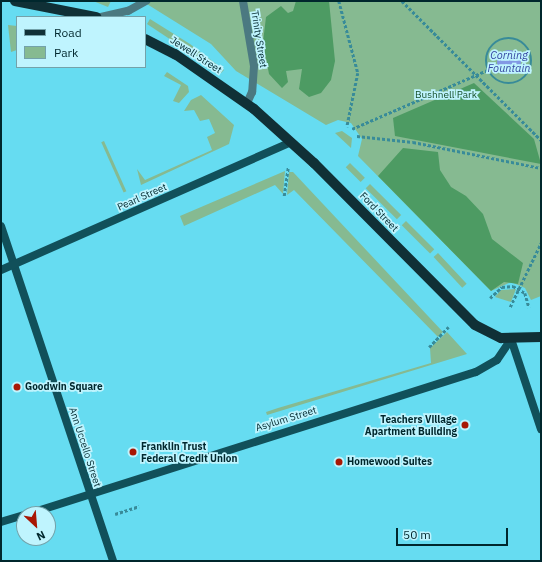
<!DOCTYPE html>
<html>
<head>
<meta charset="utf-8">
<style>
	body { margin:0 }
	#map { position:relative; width:542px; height:562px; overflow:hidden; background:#66dcf1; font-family:"IBM Plex Sans",sans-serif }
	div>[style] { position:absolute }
	.green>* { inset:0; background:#86ba91; transform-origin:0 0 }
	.forest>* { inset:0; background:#4d9b63 }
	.water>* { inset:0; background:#8298e4 }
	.round { border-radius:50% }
	.path>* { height:2.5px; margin-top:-1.25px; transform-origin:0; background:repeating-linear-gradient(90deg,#388b99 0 3px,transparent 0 5px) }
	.path>.ring { margin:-1.25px; padding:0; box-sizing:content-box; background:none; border:2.5px solid #388b99; border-radius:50% }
	.street>* { height:8px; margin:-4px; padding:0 4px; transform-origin:4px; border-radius:4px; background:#4b7981 }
	.secondary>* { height:8px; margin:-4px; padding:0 4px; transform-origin:4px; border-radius:4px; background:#11505a }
	.primary>* { height:10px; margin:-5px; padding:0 5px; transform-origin:5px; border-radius:5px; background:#103036 }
	.dots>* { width:11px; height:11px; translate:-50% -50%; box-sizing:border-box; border:2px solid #bff4fe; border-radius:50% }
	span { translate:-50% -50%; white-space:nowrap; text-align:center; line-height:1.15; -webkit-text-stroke:3.5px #bff4fe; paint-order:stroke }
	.street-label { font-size:10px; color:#00272d }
	.park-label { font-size:10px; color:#154e28 }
	.poi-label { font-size:10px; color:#00272d; font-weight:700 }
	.left { translate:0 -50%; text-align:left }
	.right { translate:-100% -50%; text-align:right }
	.water-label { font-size:11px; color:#3749a2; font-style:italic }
	.frame { position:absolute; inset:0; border:2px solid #00272d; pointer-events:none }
	.legend { position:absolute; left:16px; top:16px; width:130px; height:52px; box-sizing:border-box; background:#bff4fe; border:1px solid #73a2aa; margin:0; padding:5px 7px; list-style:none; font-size:12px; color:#00272d }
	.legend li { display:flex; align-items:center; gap:8px; height:20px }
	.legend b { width:20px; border:1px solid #73a2aa }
	.north { position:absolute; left:16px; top:506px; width:40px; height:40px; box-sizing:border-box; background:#bff4fe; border:1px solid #73a2aa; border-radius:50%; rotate:154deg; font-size:11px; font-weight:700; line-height:16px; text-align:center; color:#00272d }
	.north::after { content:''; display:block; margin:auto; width:14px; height:18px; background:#a81704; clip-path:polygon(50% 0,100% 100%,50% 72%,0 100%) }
	.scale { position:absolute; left:396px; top:528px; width:112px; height:18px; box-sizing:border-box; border:2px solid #00272d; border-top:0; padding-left:5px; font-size:12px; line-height:14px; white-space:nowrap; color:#00272d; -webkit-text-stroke:3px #bff4fe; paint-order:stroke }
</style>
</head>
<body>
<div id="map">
	<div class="green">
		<div style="clip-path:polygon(93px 1px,111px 1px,108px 7px)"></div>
		<div style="clip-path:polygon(142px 1px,541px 1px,541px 296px,531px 300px,525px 288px,511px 282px,491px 291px,358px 156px,362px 139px,351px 123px,338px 120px,326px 125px,236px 71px,211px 44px)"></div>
		<div style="clip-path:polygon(150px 19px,190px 44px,224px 70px,221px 73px,147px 24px)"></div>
		<div style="clip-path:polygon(8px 25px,17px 26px,17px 50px,11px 52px)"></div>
		<div style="clip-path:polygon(167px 72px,188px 86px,189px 92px,179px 103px,173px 101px,181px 85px,164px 76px)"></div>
		<div style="clip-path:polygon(201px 95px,234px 125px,229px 144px,141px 185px,137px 169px,145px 180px,212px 150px,207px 137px,215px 133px,209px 119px,200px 121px,194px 110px,184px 111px,191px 100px)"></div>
		<div style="clip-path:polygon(342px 131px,352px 138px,351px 148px,335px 133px)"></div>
		<div style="left:104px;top:141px;width:55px;height:3px;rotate:66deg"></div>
		<div style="left:350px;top:163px;width:21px;height:6px;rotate:45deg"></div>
		<div style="clip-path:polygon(285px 171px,283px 194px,275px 185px,184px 226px,180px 216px)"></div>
		<div style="clip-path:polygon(289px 172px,293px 172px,443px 332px,438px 337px,294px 190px,287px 195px)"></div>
		<div style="left:370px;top:184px;width:44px;height:6px;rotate:45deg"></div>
		<div style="left:406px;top:221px;width:40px;height:6px;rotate:45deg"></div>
		<div style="left:438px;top:253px;width:42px;height:6px;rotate:47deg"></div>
		<div style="clip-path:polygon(516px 289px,511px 302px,495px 297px,501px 290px)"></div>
		<div style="clip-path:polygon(447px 332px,467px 354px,267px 415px,266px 412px,278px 408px,431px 363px,430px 348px)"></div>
	</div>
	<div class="forest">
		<div style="clip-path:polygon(296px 1px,329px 1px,335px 61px,331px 80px,321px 93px,309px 97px,299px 89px,302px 69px,286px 71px,288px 82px,282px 88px,269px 74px,263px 42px,266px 17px,281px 6px,288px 13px,293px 11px)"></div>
		<div style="clip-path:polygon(474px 83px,534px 139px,541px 164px,395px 136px,393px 118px)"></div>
		<div style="clip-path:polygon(403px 148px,438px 152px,440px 170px,451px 187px,466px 196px,483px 214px,492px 239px,523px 263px,518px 284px,504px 282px,491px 291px,378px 176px)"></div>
	</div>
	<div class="water">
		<div class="round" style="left:497px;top:50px;width:24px;height:24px"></div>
	</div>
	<div class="path">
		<div style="left:339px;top:1px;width:74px;rotate:75.2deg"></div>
		<div style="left:358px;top:73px;width:55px;rotate:101.5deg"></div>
		<div style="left:402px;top:1px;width:197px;rotate:45deg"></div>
		<div class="ring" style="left:486px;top:38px;width:43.5px;height:43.5px"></div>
		<div style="left:352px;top:129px;width:148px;rotate:-23.5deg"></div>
		<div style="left:357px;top:136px;width:56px;rotate:6.1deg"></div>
		<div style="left:413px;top:142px;width:131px;rotate:11.5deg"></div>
		<div style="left:284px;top:196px;width:29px;rotate:-82deg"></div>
		<div style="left:490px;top:298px;width:16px;rotate:-43deg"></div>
		<div style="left:502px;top:287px;width:11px;rotate:-5deg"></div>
		<div style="left:513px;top:286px;width:14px;rotate:30deg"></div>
		<div style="left:525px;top:293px;width:15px;rotate:74deg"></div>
		<div style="left:510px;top:307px;width:71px;rotate:-64.2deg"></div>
		<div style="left:429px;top:347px;width:28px;rotate:-46deg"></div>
		<div style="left:115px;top:514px;width:25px;rotate:-18deg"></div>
	</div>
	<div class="street">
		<div style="left:243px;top:1px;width:66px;rotate:80.4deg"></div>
		<div style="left:254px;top:66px;width:26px;rotate:94deg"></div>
		<div style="left:252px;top:92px;width:12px;rotate:114deg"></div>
		<div style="left:101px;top:17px;width:28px;rotate:-13deg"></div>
		<div style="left:128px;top:11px;width:21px;rotate:-29deg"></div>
	</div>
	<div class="secondary">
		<div style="left:1px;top:226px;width:353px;rotate:71.5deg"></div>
		<div style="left:1px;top:270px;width:317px;rotate:-23.8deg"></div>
		<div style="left:511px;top:339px;width:95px;rotate:71.6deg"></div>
		<div style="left:28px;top:514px;width:470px;rotate:-17.6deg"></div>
		<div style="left:476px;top:372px;width:24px;rotate:-30deg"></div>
		<div style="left:497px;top:360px;width:25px;rotate:-56deg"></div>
		<div style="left:1px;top:522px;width:24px;rotate:-17deg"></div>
	</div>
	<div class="primary">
		<div style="left:15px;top:1px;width:83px;rotate:11.2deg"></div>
		<div style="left:145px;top:39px;width:34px;rotate:27deg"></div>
		<div style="left:175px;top:54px;width:96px;rotate:34.8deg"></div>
		<div style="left:254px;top:109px;width:81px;rotate:42deg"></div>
		<div style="left:314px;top:163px;width:228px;rotate:45.2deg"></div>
		<div style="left:475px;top:325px;width:29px;rotate:27deg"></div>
		<div style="left:501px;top:338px;width:40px;rotate:-1.4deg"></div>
	</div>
	<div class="dots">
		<div style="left:17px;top:387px;background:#a81704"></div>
		<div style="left:465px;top:425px;background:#a81704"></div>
		<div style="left:133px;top:452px;background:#a81704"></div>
		<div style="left:339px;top:462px;background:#a81704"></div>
	</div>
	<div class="street-label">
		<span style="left:259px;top:39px;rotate:81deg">Trinity Street</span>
		<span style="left:196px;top:55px;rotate:33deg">Jewell Street</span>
		<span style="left:142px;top:197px;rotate:-24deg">Pearl Street</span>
		<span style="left:379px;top:212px;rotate:46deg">Ford Street</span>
		<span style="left:286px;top:419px;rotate:-17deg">Asylum Street</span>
		<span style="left:85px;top:447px;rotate:72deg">Ann Uccello Street</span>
	</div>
	<div class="park-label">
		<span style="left:446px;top:95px">Bushnell Park</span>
	</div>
	<div class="poi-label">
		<span class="left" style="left:25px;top:387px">Goodwin Square</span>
		<span class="right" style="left:457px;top:425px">Teachers Village<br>Apartment Building</span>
		<span class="left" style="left:141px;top:452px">Franklin Trust<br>Federal Credit Union</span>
		<span class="left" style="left:347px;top:462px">Homewood Suites</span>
	</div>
	<div class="water-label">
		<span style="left:509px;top:62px">Corning<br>Fountain</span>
	</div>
	<div class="frame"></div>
	<ul class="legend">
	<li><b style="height:5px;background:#103036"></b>Road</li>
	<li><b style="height:11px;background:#86ba91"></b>Park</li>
	</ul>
	<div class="north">N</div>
	<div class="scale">50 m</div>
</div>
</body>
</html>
